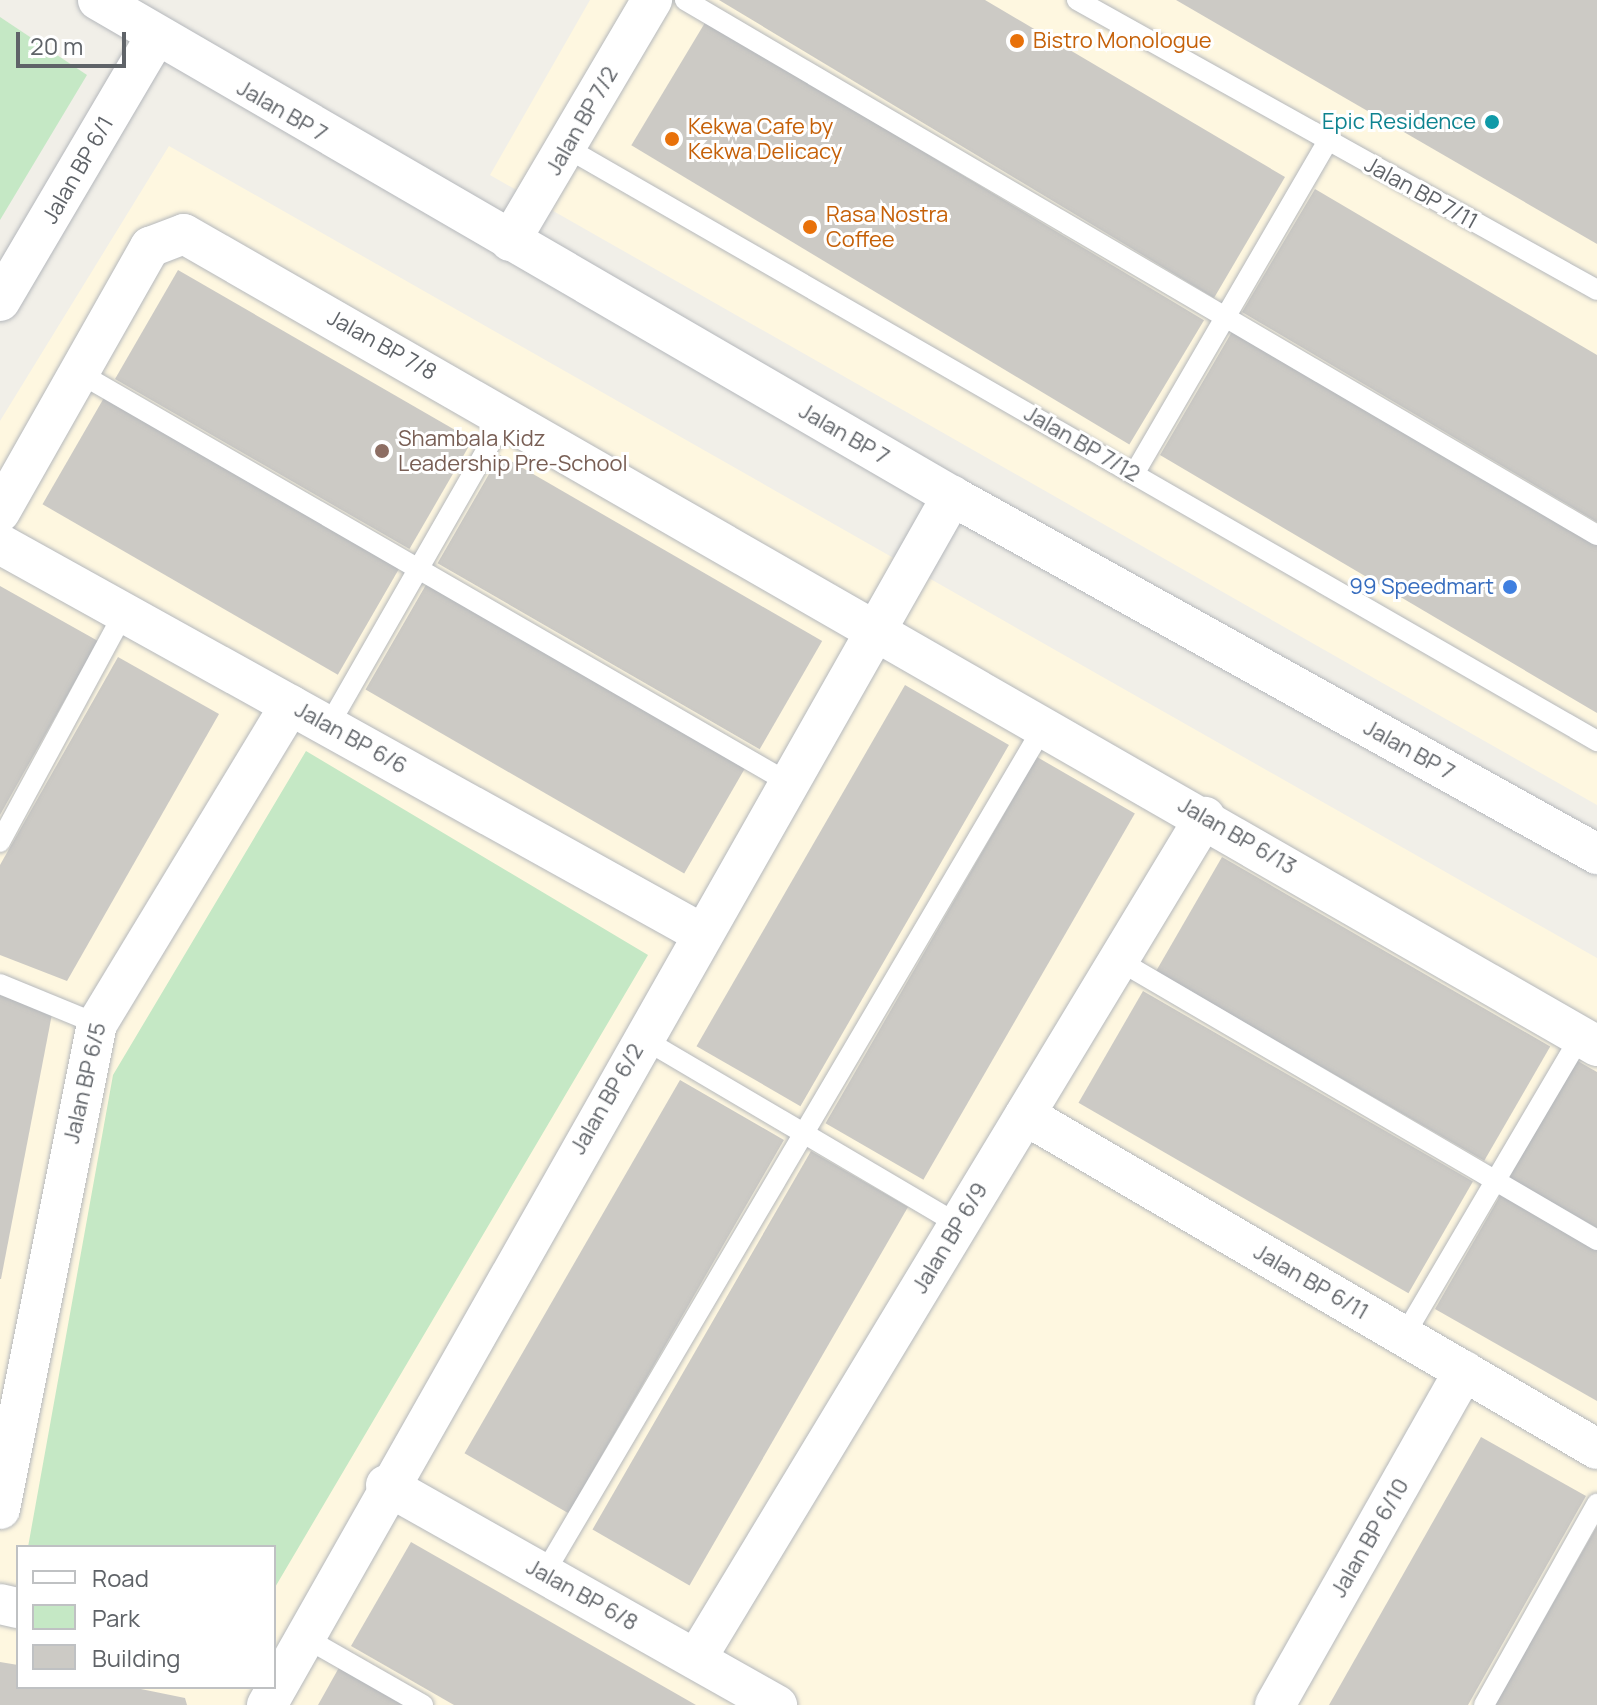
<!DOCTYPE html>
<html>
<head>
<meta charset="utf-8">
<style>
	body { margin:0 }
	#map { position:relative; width:1597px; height:1705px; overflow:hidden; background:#f1efe8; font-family:Manrope,sans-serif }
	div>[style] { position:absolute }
	.commercial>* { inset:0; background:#fef7e0 }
	.green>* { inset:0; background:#c5e8c5 }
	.building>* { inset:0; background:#cccac5; transform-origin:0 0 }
	.roads { filter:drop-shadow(0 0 2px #b5b8bc) drop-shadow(0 0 2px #b5b8bc) }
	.service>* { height:20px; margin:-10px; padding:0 10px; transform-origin:10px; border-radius:10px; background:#fff }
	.minor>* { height:40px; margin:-20px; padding:0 20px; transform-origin:20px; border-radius:20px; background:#fff }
	.dots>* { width:22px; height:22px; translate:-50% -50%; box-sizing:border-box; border:4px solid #fff; border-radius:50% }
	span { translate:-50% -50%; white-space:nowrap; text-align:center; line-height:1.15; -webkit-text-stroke:6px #fff; paint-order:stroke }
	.food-label { font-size:22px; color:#c56008 }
	.left { translate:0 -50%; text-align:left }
	.street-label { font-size:22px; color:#5f6368 }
	.culture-label { font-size:22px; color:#0d838f }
	.right { translate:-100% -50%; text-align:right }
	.education-label { font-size:22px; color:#785e54 }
	.shop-label { font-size:22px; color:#366cbe }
	.legend { position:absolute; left:16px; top:1545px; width:260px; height:144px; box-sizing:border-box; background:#fff; border:2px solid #bfc1c3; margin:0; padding:10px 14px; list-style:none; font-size:24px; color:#5f6368 }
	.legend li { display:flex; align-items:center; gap:16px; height:40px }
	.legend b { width:40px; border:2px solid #bfc1c3 }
	.scale { position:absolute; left:16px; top:32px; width:110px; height:36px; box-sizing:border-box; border:4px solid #5f6368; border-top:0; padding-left:10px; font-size:24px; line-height:28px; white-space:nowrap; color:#5f6368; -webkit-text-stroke:6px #fff; paint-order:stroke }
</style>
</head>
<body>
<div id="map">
	<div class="commercial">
		<div style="clip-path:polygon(590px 0,1597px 0,1597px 805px,490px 175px)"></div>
		<div style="clip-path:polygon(evenodd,169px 146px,1597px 958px,1597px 1705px,0 1705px,0 421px,169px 146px,18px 1547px,274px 1547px,274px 1687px,18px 1687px,18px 1547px)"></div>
	</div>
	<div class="green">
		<div style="clip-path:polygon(0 17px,87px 75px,0 220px)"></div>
		<div style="clip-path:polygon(306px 751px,648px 955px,274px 1589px,274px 1547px,28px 1547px,113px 1075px)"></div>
	</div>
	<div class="building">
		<div style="clip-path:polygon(719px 0,985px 0,1285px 177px,1214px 298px)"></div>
		<div style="clip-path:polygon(1176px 0,1597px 0,1597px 244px)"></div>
		<div style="left:706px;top:21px;width:581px;height:145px;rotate:31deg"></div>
		<div style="clip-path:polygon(1315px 189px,1597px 355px,1597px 522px,1242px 312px)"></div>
		<div style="left:178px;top:270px;width:340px;height:126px;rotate:30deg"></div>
		<div style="clip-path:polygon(1233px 330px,1597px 545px,1597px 713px,1160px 455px)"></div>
		<div style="left:105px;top:396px;width:341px;height:125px;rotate:30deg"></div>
		<div style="left:500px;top:455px;width:372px;height:125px;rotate:30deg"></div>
		<div style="left:427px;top:583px;width:368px;height:123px;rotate:30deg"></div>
		<div style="clip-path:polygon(0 586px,98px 641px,0 815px)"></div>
		<div style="clip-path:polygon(118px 657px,219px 714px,67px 981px,0 955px,0 865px)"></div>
		<div style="left:905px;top:685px;width:120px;height:417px;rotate:30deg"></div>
		<div style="left:1037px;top:757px;width:113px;height:423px;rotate:30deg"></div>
		<div style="left:1222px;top:857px;width:379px;height:132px;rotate:30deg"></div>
		<div style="left:1143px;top:991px;width:381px;height:129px;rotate:30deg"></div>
		<div style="clip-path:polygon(0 995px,52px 1014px,1px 1279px,0 1279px)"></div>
		<div style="clip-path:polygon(1576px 1060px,1597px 1072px,1597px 1228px,1509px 1178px)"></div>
		<div style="left:680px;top:1080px;width:120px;height:431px;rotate:30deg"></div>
		<div style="left:811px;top:1151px;width:112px;height:437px;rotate:30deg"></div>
		<div style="clip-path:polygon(1501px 1194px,1597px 1249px,1597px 1401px,1435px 1309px)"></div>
		<div style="clip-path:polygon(1481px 1437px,1586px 1496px,1468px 1705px,1329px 1705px)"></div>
		<div style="clip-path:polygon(1597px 1526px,1597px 1705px,1495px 1705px)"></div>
		<div style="clip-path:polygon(411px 1542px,696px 1705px,454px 1705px,351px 1646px)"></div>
		<div style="clip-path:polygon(0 1662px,18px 1665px,18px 1687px,131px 1687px,185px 1698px,187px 1705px,0 1705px)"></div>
		<div style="clip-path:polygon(341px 1664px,413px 1705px,318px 1705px)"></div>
	</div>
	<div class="roads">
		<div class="service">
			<div style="left:685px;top:0;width:1057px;rotate:30.4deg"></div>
			<div style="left:1077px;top:0;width:595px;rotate:29.15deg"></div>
			<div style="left:567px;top:148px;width:1189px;rotate:29.93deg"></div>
			<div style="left:81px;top:374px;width:818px;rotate:30.01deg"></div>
			<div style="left:1134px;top:474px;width:385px;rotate:-59.8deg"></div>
			<div style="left:329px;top:725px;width:358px;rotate:-60.2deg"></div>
			<div style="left:0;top:842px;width:260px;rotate:-61.6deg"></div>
			<div style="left:1118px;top:960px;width:555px;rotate:30.31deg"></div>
			<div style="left:0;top:984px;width:105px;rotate:22.4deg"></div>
			<div style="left:642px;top:1038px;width:368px;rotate:30.5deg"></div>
			<div style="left:1404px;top:1336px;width:348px;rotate:-59.5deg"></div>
			<div style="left:544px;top:1574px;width:987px;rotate:-59.48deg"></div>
			<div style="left:304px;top:1637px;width:137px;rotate:29.7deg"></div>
			<div style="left:1484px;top:1705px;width:231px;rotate:-60.7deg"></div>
		</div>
		<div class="minor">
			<div style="left:98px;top:0;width:988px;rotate:30.15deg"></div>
			<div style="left:952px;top:496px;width:738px;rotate:29.03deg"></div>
			<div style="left:510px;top:241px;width:280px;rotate:-59.5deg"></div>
			<div style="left:0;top:301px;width:305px;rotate:-59.5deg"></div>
			<div style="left:0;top:512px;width:305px;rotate:-60.5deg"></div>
			<div style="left:150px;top:247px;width:36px;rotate:-21deg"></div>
			<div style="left:184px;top:234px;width:1630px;rotate:29.88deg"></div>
			<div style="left:0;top:544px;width:802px;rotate:29.03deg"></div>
			<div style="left:1025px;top:1115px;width:662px;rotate:30.28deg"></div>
			<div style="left:386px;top:1485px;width:449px;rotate:29.4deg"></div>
			<div style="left:0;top:1509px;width:495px;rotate:-78.7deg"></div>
			<div style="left:97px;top:1024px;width:373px;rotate:-58.8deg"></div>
			<div style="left:0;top:1604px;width:18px;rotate:13deg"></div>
			<div style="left:696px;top:1659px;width:984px;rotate:-58.85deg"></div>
			<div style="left:267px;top:1705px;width:1390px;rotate:-60.46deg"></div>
			<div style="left:1275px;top:1705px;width:384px;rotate:-60.5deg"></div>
		</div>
	</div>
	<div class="dots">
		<div style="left:1017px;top:41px;background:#e8710a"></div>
		<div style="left:1492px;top:122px;background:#0f9aa8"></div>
		<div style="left:672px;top:139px;background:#e8710a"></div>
		<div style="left:810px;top:227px;background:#e8710a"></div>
		<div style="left:382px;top:451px;background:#8d6e63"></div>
		<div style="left:1510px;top:587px;background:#3f7fe0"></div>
	</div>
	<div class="food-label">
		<span class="left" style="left:1033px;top:41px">Bistro Monologue</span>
		<span class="left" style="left:688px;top:139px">Kekwa Cafe by<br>Kekwa Delicacy</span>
		<span class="left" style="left:826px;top:227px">Rasa Nostra<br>Coffee</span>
	</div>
	<div class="street-label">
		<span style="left:282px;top:111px;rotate:30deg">Jalan BP 7</span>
		<span style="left:582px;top:121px;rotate:-60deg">Jalan BP 7/2</span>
		<span style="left:78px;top:170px;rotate:-60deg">Jalan BP 6/1</span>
		<span style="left:1421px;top:193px;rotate:29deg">Jalan BP 7/11</span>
		<span style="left:382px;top:345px;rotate:29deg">Jalan BP 7/8</span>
		<span style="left:844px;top:434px;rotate:30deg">Jalan BP 7</span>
		<span style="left:1082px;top:444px;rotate:30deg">Jalan BP 7/12</span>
		<span style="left:351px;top:738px;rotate:29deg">Jalan BP 6/6</span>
		<span style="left:1409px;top:750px;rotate:29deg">Jalan BP 7</span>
		<span style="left:1237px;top:836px;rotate:30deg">Jalan BP 6/13</span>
		<span style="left:85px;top:1083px;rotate:-77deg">Jalan BP 6/5</span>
		<span style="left:607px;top:1099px;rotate:-60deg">Jalan BP 6/2</span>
		<span style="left:950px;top:1238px;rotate:-59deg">Jalan BP 6/9</span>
		<span style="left:1311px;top:1282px;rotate:30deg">Jalan BP 6/11</span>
		<span style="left:1370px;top:1538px;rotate:-60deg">Jalan BP 6/10</span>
		<span style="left:582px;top:1595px;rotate:29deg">Jalan BP 6/8</span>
	</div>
	<div class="culture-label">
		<span class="right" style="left:1476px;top:122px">Epic Residence</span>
	</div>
	<div class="education-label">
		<span class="left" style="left:398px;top:451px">Shambala Kidz<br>Leadership Pre-School</span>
	</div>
	<div class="shop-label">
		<span class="right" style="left:1494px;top:587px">99 Speedmart</span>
	</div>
	<ul class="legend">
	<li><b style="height:10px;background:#fff"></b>Road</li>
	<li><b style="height:22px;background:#c5e8c5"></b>Park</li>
	<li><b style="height:22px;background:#cccac5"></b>Building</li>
	</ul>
	<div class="scale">20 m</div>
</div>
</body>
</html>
